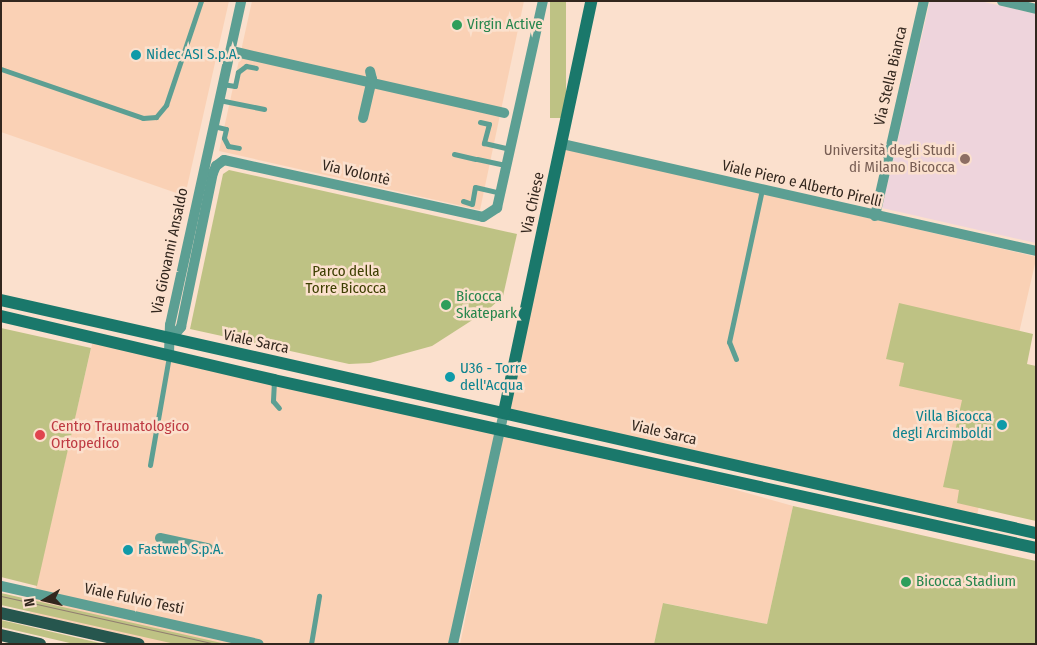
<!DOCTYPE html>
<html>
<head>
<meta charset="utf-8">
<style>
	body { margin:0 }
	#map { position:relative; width:1037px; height:645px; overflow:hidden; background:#fbe0cd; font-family:"Fira Sans Condensed",sans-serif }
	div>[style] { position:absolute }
	.built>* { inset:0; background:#fad1b5; transform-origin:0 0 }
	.education>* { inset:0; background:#eed4dc }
	.green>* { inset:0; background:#bec284; transform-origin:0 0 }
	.lane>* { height:5px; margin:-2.5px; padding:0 2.5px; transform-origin:2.5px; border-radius:2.5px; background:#5c9f93 }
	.street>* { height:10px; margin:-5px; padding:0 5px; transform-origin:5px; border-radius:5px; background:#5c9f93 }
	.secondary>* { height:12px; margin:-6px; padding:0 6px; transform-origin:6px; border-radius:6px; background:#1a786b }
	.primary>* { height:12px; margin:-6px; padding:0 6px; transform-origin:6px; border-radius:6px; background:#26564e }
	.tram>* { height:1px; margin:-0.5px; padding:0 0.5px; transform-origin:0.5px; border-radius:0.5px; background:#917e70 }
	.dots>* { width:14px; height:14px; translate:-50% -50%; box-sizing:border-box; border:2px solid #fbe0cd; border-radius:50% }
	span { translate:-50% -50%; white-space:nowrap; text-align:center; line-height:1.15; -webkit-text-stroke:5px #fbe0cd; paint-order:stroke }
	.leisure-label { font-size:15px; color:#27864d }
	.left { translate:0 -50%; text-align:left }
	.culture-label { font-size:15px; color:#0d838f }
	.right { translate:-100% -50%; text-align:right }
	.street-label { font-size:15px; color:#33271e }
	.education-label { font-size:15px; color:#785e54 }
	.park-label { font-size:15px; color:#3e3f02 }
	.health-label { font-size:15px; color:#be3a42 }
	.frame { position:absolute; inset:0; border:2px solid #33271e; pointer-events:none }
	.north { position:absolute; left:20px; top:575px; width:50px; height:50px; -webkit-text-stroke:4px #fbe0cd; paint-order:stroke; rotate:261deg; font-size:14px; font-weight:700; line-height:20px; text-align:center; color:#33271e }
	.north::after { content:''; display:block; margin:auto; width:18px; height:22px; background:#33271e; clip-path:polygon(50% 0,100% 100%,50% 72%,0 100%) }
</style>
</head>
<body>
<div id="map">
	<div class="built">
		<div style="clip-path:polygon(1px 1px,229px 1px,185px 196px,1px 132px)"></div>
		<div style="clip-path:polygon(252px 1px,524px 1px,480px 210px,219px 151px)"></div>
		<div style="left:565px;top:148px;width:484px;height:268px;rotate:13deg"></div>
		<div style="clip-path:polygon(93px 340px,498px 432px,451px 644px,148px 644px,29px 617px)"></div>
		<div style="clip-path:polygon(504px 431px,608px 454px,793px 506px,767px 624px,664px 603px,654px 644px,460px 644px)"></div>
	</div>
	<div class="education">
		<div style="clip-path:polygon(930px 1px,980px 1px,1036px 14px,1036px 243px,882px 208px)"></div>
	</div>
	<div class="green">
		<div style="left:550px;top:1px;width:16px;height:117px"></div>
		<div style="clip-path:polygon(229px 170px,517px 234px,503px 296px,488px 310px,432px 346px,370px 363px,349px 364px,190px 329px,223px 174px)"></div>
		<div style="clip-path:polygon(899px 303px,1033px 334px,1027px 364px,1036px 366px,1036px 521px,957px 503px,959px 490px,943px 487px,962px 400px,899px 386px,904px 363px,886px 359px)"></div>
		<div style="clip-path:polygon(1px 328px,91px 348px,37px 586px,1px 577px)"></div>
		<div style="clip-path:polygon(793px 506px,1036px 561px,1036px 644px,654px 644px,663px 603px,767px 624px)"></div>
		<div style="clip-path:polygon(1px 593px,226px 644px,175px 644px,1px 605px)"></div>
		<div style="clip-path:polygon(1px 620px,104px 644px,74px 644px,1px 627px)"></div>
	</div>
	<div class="lane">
		<div style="left:1px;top:69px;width:150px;rotate:19deg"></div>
		<div style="left:143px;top:118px;width:13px;rotate:-4deg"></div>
		<div style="left:156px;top:117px;width:16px;rotate:-50deg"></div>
		<div style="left:166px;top:105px;width:110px;rotate:-71.4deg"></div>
		<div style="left:222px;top:84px;width:13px;rotate:9deg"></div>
		<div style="left:235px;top:86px;width:14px;rotate:-78deg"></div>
		<div style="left:238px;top:72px;width:10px;rotate:-37deg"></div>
		<div style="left:246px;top:66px;width:10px;rotate:11deg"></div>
		<div style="left:219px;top:100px;width:46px;rotate:11.3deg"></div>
		<div style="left:480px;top:122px;width:9px;rotate:13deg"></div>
		<div style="left:489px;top:124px;width:20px;rotate:105deg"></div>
		<div style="left:484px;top:143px;width:27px;rotate:13deg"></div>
		<div style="left:213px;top:126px;width:13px;rotate:13deg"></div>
		<div style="left:226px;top:129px;width:9px;rotate:103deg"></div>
		<div style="left:224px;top:138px;width:9px;rotate:63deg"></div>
		<div style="left:228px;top:146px;width:11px;rotate:10deg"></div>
		<div style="left:454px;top:154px;width:22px;rotate:13deg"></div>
		<div style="left:477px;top:159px;width:30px;rotate:12deg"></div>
		<div style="left:463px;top:201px;width:9px;rotate:18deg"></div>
		<div style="left:472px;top:204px;width:17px;rotate:-80deg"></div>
		<div style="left:475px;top:187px;width:26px;rotate:13deg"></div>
		<div style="left:736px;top:359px;width:18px;rotate:-112deg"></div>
		<div style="left:729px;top:342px;width:156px;rotate:-77.8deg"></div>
		<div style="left:274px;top:381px;width:20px;rotate:93deg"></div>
		<div style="left:273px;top:401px;width:9px;rotate:49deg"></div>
		<div style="left:150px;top:465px;width:111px;rotate:-80.1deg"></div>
		<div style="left:311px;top:644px;width:49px;rotate:-80.5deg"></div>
	</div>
	<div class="street">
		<div style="left:1002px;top:1px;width:35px;rotate:13deg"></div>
		<div style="left:236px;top:52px;width:275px;rotate:12.8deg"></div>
		<div style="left:363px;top:118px;width:40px;rotate:-77deg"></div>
		<div style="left:372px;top:79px;width:8px;rotate:-104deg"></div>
		<div style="left:562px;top:144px;width:486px;rotate:12.7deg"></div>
		<div style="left:875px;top:216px;width:221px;rotate:-77.2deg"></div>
		<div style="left:171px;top:339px;width:16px;rotate:-50deg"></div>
		<div style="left:181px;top:327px;width:157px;rotate:-78.3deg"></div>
		<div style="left:213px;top:173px;width:8px;rotate:-67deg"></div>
		<div style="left:216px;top:166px;width:10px;rotate:-37deg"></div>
		<div style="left:224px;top:160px;width:265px;rotate:12.4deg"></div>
		<div style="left:483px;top:217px;width:17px;rotate:-33deg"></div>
		<div style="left:497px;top:208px;width:212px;rotate:-77.5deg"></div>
		<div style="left:169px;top:353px;width:28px;rotate:-88deg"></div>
		<div style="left:170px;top:325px;width:332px;rotate:-77.6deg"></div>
		<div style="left:160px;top:538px;width:49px;rotate:11.8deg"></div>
		<div style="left:1px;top:586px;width:264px;rotate:12.7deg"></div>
		<div style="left:453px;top:644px;width:238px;rotate:-77.6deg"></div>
	</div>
	<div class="secondary">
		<div style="left:1px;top:300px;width:1061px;rotate:12.69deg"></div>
		<div style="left:1px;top:316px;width:280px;rotate:13.2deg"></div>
		<div style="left:274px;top:380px;width:780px;rotate:12.43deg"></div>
		<div style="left:504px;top:412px;width:420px;rotate:-78deg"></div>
	</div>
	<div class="primary">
		<div style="left:1px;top:613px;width:141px;rotate:12.7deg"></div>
		<div style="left:1px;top:635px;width:40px;rotate:13deg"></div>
	</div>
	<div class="tram">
		<div style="left:1px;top:596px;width:220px;rotate:12.6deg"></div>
	</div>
	<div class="dots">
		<div style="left:457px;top:25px;background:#2e9e5b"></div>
		<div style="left:136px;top:55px;background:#0f9aa8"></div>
		<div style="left:965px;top:159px;background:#8d6e63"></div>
		<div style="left:446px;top:305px;background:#2e9e5b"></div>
		<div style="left:450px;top:377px;background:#0f9aa8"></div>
		<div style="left:1002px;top:425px;background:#0f9aa8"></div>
		<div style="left:40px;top:435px;background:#e0444e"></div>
		<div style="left:128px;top:550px;background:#0f9aa8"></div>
		<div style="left:906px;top:582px;background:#2e9e5b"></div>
	</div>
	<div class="leisure-label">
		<span class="left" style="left:467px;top:25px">Virgin Active</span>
		<span class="left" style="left:456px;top:305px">Bicocca<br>Skatepark</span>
		<span class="left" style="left:916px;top:582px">Bicocca Stadium</span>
	</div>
	<div class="culture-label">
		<span class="left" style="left:146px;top:55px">Nidec ASI S.p.A.</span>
		<span class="left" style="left:460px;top:377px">U36 - Torre<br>dell'Acqua</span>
		<span class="right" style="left:992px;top:425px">Villa Bicocca<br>degli Arcimboldi</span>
		<span class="left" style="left:138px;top:550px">Fastweb S.p.A.</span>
	</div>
	<div class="street-label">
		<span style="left:891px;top:76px;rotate:-77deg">Via Stella Bianca</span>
		<span style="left:356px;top:173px;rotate:13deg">Via Volontè</span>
		<span style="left:802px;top:184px;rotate:13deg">Viale Piero e Alberto Pirelli</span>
		<span style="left:533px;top:203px;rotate:-78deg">Via Chiese</span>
		<span style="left:170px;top:251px;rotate:-78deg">Via Giovanni Ansaldo</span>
		<span style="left:256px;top:342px;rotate:12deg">Viale Sarca</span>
		<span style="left:664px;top:433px;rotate:13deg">Viale Sarca</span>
		<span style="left:134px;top:599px;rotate:12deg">Viale Fulvio Testi</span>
	</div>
	<div class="education-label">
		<span class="right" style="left:955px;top:159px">Università degli Studi<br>di Milano Bicocca</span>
	</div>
	<div class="park-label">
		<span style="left:346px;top:280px">Parco della<br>Torre Bicocca</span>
	</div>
	<div class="health-label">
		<span class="left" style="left:51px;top:435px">Centro Traumatologico<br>Ortopedico</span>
	</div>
	<div class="frame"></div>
	<div class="north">N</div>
</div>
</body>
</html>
